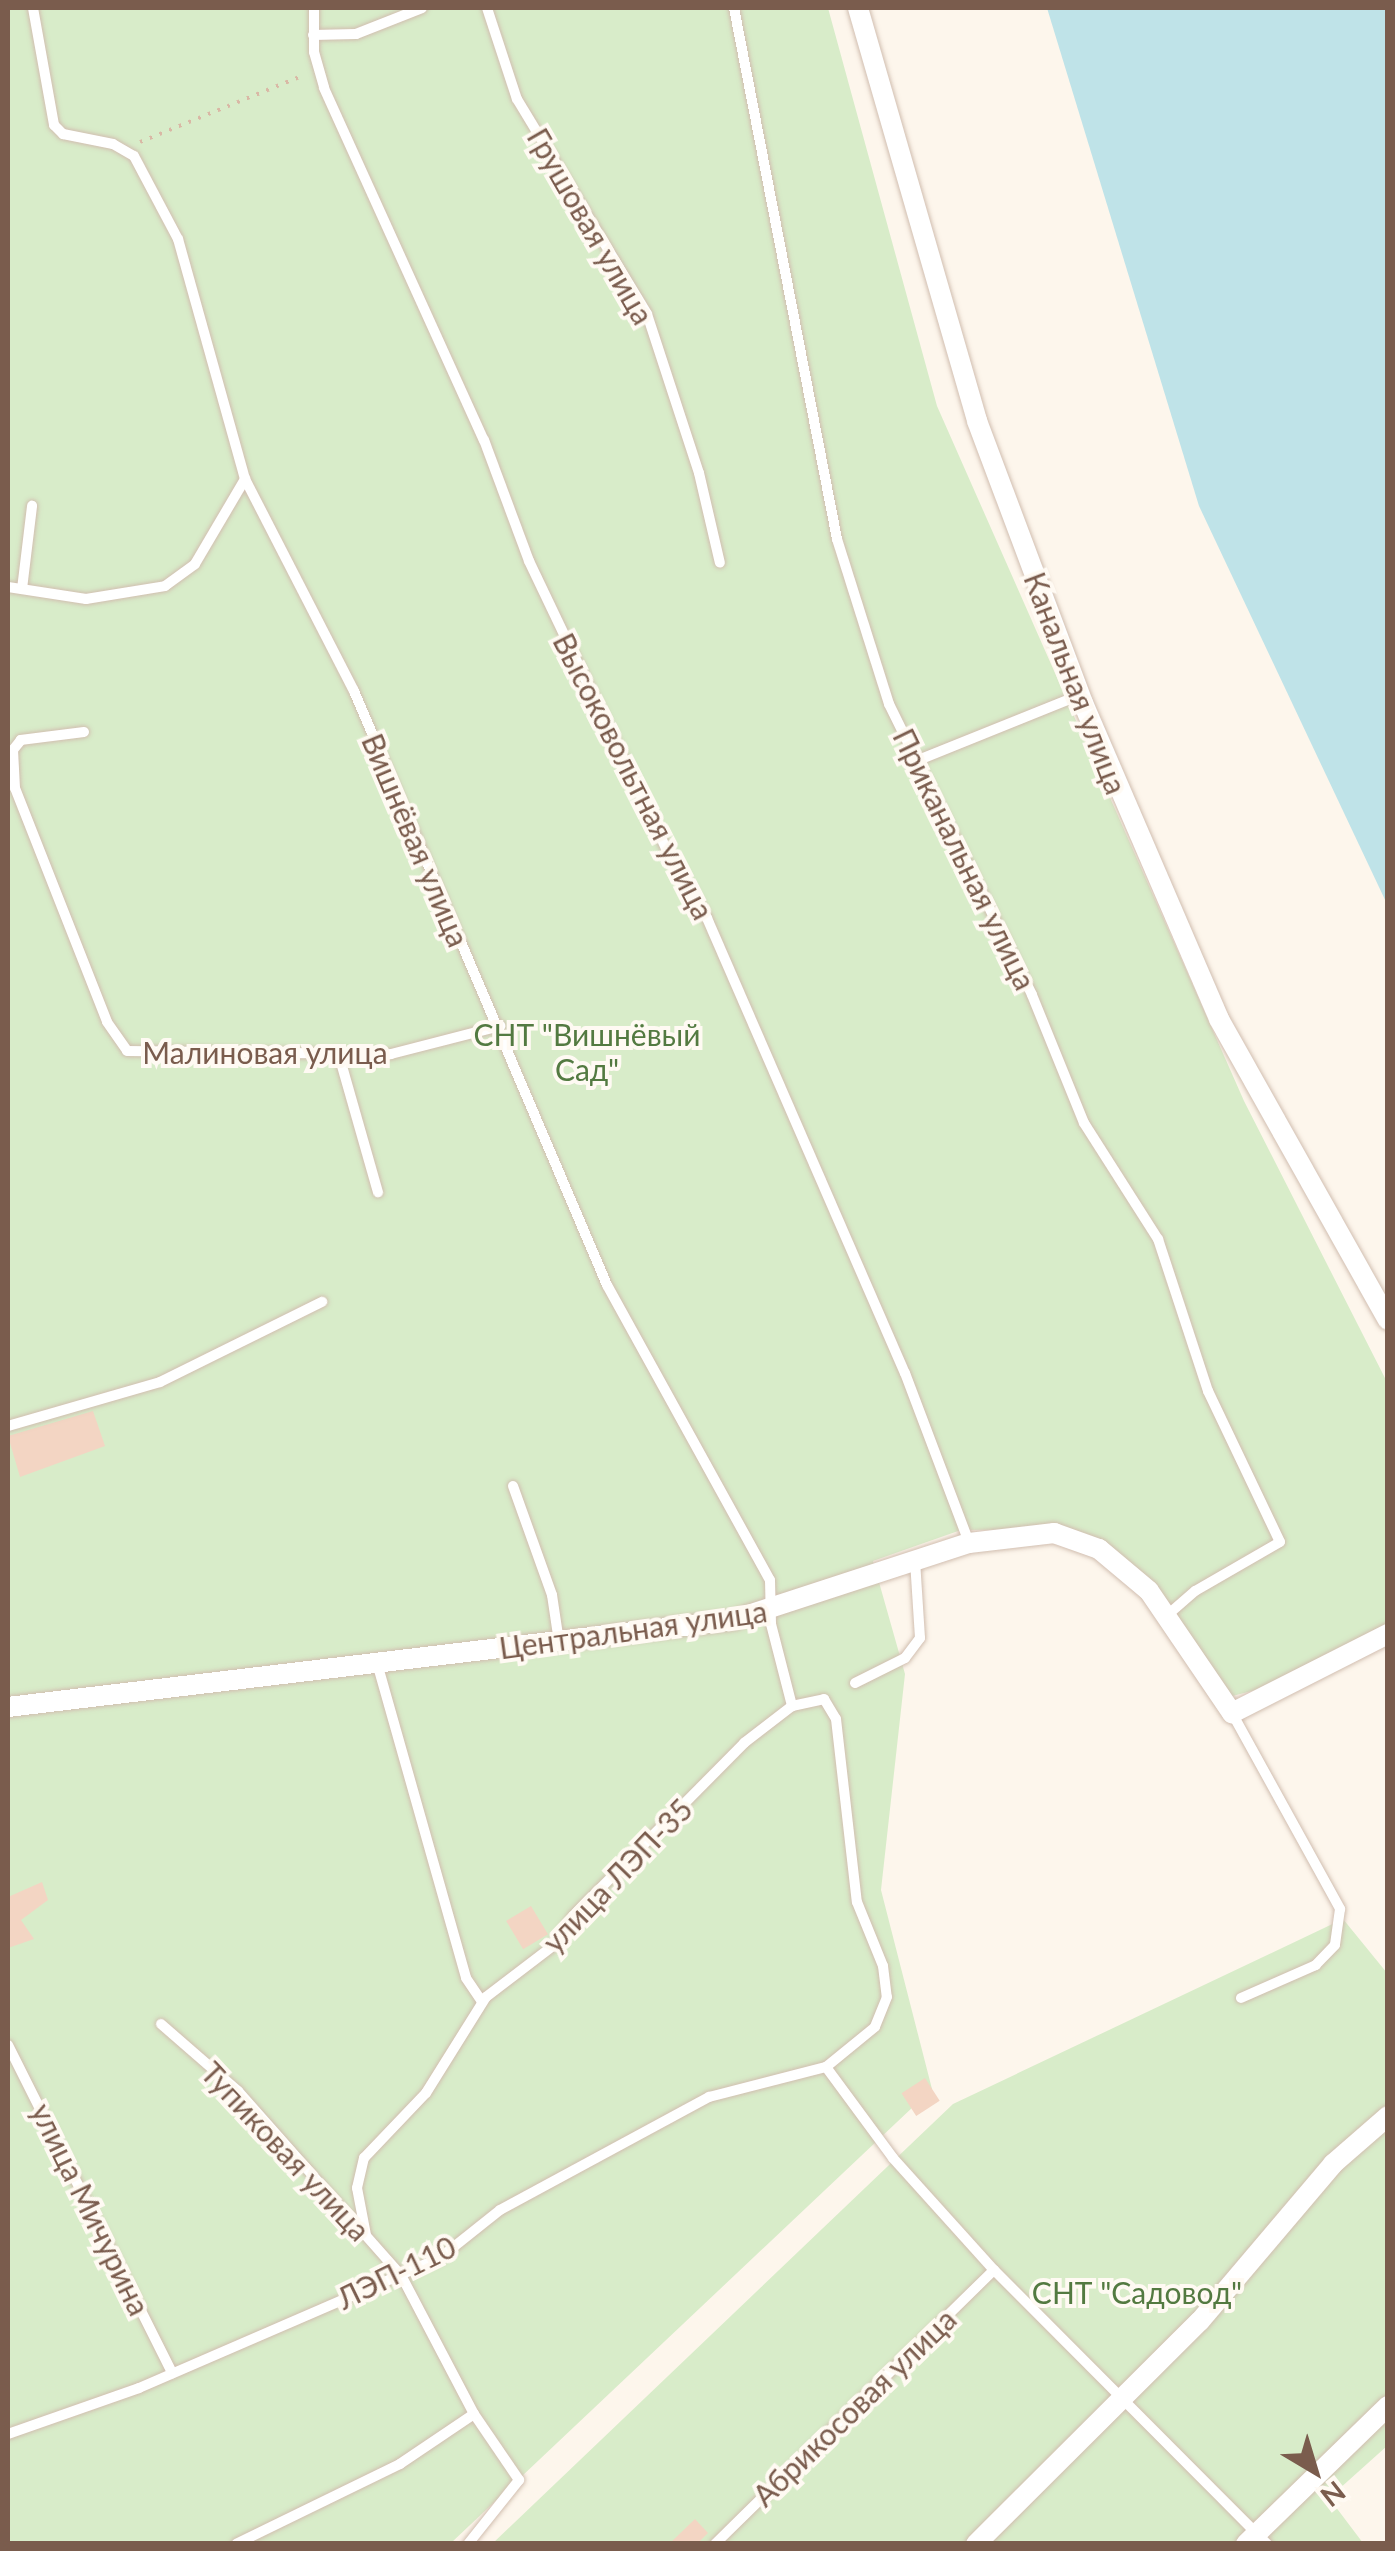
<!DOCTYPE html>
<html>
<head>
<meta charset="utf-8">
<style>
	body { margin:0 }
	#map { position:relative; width:1395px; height:2551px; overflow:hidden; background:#fdf6ec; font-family:Lato,sans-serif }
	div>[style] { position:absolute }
	.green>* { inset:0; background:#d8ecc9 }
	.water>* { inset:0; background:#bfe3e8 }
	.building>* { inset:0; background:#f3d5c3; transform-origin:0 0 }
	.path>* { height:4px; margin-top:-2px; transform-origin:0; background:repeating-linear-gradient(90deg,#d9b8a5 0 2.5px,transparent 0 10.5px) }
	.roads { filter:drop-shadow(0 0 2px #d1beb0) drop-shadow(0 0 2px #d1beb0) }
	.lane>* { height:10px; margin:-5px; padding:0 5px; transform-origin:5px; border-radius:5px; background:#fff }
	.street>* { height:20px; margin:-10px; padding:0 10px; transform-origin:10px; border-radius:10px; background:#fff }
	span { translate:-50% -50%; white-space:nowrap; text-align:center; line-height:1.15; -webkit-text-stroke:8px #fffaf3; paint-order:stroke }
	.street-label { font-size:30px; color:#7a5c4d }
	.park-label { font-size:30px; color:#537a41 }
	.frame { position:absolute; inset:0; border:10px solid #7a5c4d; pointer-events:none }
	.north { position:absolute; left:1265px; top:2421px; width:100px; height:100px; -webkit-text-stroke:8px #fffaf3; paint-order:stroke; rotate:142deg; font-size:28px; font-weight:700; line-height:40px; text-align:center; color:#7a5c4d }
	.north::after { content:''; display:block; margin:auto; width:35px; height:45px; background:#7a5c4d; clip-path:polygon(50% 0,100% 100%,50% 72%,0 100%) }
</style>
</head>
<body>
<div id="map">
	<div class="green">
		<div style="clip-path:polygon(8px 8px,828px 8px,937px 406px,1244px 1101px,1387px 1382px,1387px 1624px,1279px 1684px,1217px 1700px,1139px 1582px,1071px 1529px,961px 1530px,873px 1561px,905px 1674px,881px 1890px,932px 2089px,451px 2543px,8px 2544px)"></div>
		<div style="clip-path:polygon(1343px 1919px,1387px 1973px,1387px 2446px,1329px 2498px,1363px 2543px,492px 2544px,953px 2104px)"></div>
	</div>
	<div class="water">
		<div style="clip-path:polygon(1047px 8px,1387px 8px,1387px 904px,1199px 506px)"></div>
	</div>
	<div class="building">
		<div style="clip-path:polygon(93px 1411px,105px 1446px,20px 1477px,8px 1436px)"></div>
		<div style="clip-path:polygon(42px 1882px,48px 1900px,21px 1920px,34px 1939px,8px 1948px,8px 1897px)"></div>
		<div style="left:531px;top:1906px;width:33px;height:29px;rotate:59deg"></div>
		<div style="left:925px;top:2078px;width:27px;height:28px;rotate:57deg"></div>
		<div style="clip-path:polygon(695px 2519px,708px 2533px,697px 2544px,669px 2544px)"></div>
	</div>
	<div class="path">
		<div style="left:140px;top:142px;width:175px;rotate:-22.2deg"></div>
	</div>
	<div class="roads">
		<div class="lane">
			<div style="left:33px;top:8px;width:119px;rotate:79.8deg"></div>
			<div style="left:54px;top:125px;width:13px;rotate:45deg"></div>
			<div style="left:63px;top:134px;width:51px;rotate:11.3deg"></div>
			<div style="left:113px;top:144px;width:24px;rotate:30deg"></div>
			<div style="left:134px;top:156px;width:94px;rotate:62.1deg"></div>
			<div style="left:178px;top:239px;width:249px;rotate:74.4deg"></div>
			<div style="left:245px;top:479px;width:238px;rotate:62.8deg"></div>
			<div style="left:354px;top:691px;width:646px;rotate:66.93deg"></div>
			<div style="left:607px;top:1285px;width:337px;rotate:61.1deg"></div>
			<div style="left:770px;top:1580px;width:44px;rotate:88.7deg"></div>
			<div style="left:771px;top:1624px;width:85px;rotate:75.6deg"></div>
			<div style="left:314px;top:8px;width:44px;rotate:90deg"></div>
			<div style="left:314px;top:52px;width:37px;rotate:74deg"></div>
			<div style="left:324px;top:88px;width:387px;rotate:65.6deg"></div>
			<div style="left:484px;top:440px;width:129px;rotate:69.6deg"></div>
			<div style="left:529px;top:561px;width:318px;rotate:64.5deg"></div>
			<div style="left:666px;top:848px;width:81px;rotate:59.6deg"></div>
			<div style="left:707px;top:918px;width:496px;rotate:66.5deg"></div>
			<div style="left:905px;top:1373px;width:181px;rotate:69.3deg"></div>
			<div style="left:487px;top:8px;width:96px;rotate:71.8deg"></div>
			<div style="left:517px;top:99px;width:251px;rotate:58.8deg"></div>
			<div style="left:647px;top:314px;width:167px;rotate:71.9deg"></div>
			<div style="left:699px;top:473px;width:92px;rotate:76.9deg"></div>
			<div style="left:734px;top:8px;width:541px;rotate:79.02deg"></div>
			<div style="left:837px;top:539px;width:173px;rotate:72.5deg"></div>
			<div style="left:889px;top:704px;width:324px;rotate:63.8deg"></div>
			<div style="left:1032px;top:995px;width:138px;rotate:67.9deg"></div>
			<div style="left:1084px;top:1123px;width:138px;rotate:57.5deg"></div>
			<div style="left:1158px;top:1239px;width:160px;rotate:71.8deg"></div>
			<div style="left:1208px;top:1391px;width:167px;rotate:64.5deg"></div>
			<div style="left:1280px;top:1542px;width:98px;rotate:150deg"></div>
			<div style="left:1195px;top:1591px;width:35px;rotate:139deg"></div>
			<div style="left:313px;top:35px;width:43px;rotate:-1.3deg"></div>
			<div style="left:356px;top:34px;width:71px;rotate:-21.5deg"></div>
			<div style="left:8px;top:587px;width:79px;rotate:8.7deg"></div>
			<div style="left:86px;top:599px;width:80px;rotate:-9.3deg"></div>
			<div style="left:165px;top:586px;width:37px;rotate:-36deg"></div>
			<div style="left:195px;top:564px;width:99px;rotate:-59.5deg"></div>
			<div style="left:22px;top:589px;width:84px;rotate:-83.1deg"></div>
			<div style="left:84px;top:732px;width:64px;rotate:172.8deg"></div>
			<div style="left:21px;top:740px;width:13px;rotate:129deg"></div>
			<div style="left:13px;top:750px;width:38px;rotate:87deg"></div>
			<div style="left:15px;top:788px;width:251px;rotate:68.5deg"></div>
			<div style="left:107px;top:1022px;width:35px;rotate:55deg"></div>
			<div style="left:127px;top:1051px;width:264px;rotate:0.7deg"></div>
			<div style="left:391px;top:1054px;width:113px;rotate:-14.4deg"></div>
			<div style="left:916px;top:761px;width:177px;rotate:-21.9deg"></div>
			<div style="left:338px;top:1052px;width:146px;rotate:74.1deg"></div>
			<div style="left:8px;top:1426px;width:158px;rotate:-16.1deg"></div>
			<div style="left:160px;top:1382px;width:181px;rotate:-26.3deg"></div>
			<div style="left:513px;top:1486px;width:116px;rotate:70.3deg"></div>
			<div style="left:552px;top:1595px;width:48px;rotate:81.5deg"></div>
			<div style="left:377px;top:1663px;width:327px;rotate:74.2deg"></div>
			<div style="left:466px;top:1978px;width:29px;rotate:56deg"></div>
			<div style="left:855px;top:1683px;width:56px;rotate:-26.6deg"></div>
			<div style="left:905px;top:1658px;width:25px;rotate:-53deg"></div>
			<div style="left:920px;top:1638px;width:77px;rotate:-93.7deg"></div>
			<div style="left:1232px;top:1713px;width:224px;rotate:61.1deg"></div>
			<div style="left:1340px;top:1909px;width:36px;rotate:98deg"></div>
			<div style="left:1335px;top:1945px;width:28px;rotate:134deg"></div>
			<div style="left:1316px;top:1965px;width:82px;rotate:156.3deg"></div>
			<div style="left:161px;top:2024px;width:102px;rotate:41deg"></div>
			<div style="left:238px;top:2091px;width:246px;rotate:48.5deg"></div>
			<div style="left:401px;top:2275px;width:157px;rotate:62.3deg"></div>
			<div style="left:474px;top:2414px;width:89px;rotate:146deg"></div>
			<div style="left:400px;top:2464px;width:182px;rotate:154deg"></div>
			<div style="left:8px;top:2045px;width:367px;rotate:63.4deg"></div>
			<div style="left:366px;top:2235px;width:48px;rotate:-100.8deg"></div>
			<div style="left:357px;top:2188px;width:31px;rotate:-77deg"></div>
			<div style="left:364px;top:2158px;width:90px;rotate:-46.4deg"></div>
			<div style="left:426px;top:2093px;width:113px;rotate:-58deg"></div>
			<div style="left:486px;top:1997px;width:84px;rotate:-37.3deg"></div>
			<div style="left:553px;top:1946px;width:37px;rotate:-56deg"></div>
			<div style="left:574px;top:1915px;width:242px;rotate:-45.3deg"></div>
			<div style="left:744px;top:1743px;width:61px;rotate:-37.6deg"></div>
			<div style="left:792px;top:1706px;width:33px;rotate:-12deg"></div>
			<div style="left:824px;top:1699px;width:23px;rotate:59deg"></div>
			<div style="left:836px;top:1719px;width:184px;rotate:83.5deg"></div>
			<div style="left:857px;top:1902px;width:69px;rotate:67.9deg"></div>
			<div style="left:883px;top:1966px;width:31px;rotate:83deg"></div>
			<div style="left:887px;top:1997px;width:32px;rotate:112deg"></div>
			<div style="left:875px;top:2027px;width:63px;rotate:140.8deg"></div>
			<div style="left:826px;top:2067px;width:113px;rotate:53.6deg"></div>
			<div style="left:893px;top:2158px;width:151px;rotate:48deg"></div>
			<div style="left:994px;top:2270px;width:387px;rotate:45.1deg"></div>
			<div style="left:8px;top:2434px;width:139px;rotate:-19.3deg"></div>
			<div style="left:139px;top:2388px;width:329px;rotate:-23.4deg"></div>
			<div style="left:441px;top:2257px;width:75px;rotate:-38.5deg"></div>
			<div style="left:500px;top:2210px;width:238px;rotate:-28.4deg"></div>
			<div style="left:709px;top:2097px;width:121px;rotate:-14.4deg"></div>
			<div style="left:468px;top:2544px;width:82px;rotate:-51.4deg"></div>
			<div style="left:519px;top:2480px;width:80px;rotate:-124.3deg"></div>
			<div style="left:715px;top:2544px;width:391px;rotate:-44.5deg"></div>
		</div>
		<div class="street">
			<div style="left:858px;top:8px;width:430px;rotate:73.9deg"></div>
			<div style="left:977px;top:421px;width:301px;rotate:69.4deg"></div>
			<div style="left:1083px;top:703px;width:344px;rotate:66.7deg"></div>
			<div style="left:1219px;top:1019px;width:345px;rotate:60.7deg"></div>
			<div style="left:8px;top:1707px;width:730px;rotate:-6.84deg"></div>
			<div style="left:733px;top:1620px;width:248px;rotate:-18.1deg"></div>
			<div style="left:969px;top:1543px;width:86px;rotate:-6.7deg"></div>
			<div style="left:1054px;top:1533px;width:48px;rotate:19.6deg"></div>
			<div style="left:1099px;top:1549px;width:65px;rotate:40deg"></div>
			<div style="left:1149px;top:1591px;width:148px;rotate:55.8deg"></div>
			<div style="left:1232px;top:1713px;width:175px;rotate:-26.9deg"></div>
			<div style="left:976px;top:2544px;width:316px;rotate:-44.9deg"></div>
			<div style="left:1200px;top:2321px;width:206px;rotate:-49.7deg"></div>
			<div style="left:1333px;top:2164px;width:73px;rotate:-41.1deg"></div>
			<div style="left:1246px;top:2544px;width:198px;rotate:-44.2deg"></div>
		</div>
	</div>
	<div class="street-label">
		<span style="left:591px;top:226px;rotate:60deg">Грушовая улица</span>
		<span style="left:1076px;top:683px;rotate:69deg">Канальная улица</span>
		<span style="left:634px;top:776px;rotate:63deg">Высоковольтная улица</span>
		<span style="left:416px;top:840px;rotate:67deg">Вишнёвая улица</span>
		<span style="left:965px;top:859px;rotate:64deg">Приканальная улица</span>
		<span style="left:265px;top:1052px">Малиновая улица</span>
		<span style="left:633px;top:1629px;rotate:-8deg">Центральная улица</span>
		<span style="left:617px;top:1875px;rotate:-46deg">улица ЛЭП-35</span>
		<span style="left:286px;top:2151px;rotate:47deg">Тупиковая улица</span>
		<span style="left:91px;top:2209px;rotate:64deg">улица Мичурина</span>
		<span style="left:396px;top:2272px;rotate:-26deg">ЛЭП-110</span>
		<span style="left:854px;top:2407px;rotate:-44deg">Абрикосовая улица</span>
	</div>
	<div class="park-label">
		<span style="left:587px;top:1051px">СНТ "Вишнёвый<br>Сад"</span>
		<span style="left:1137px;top:2292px">СНТ "Садовод"</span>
	</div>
	<div class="frame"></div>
	<div class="north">N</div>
</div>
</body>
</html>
